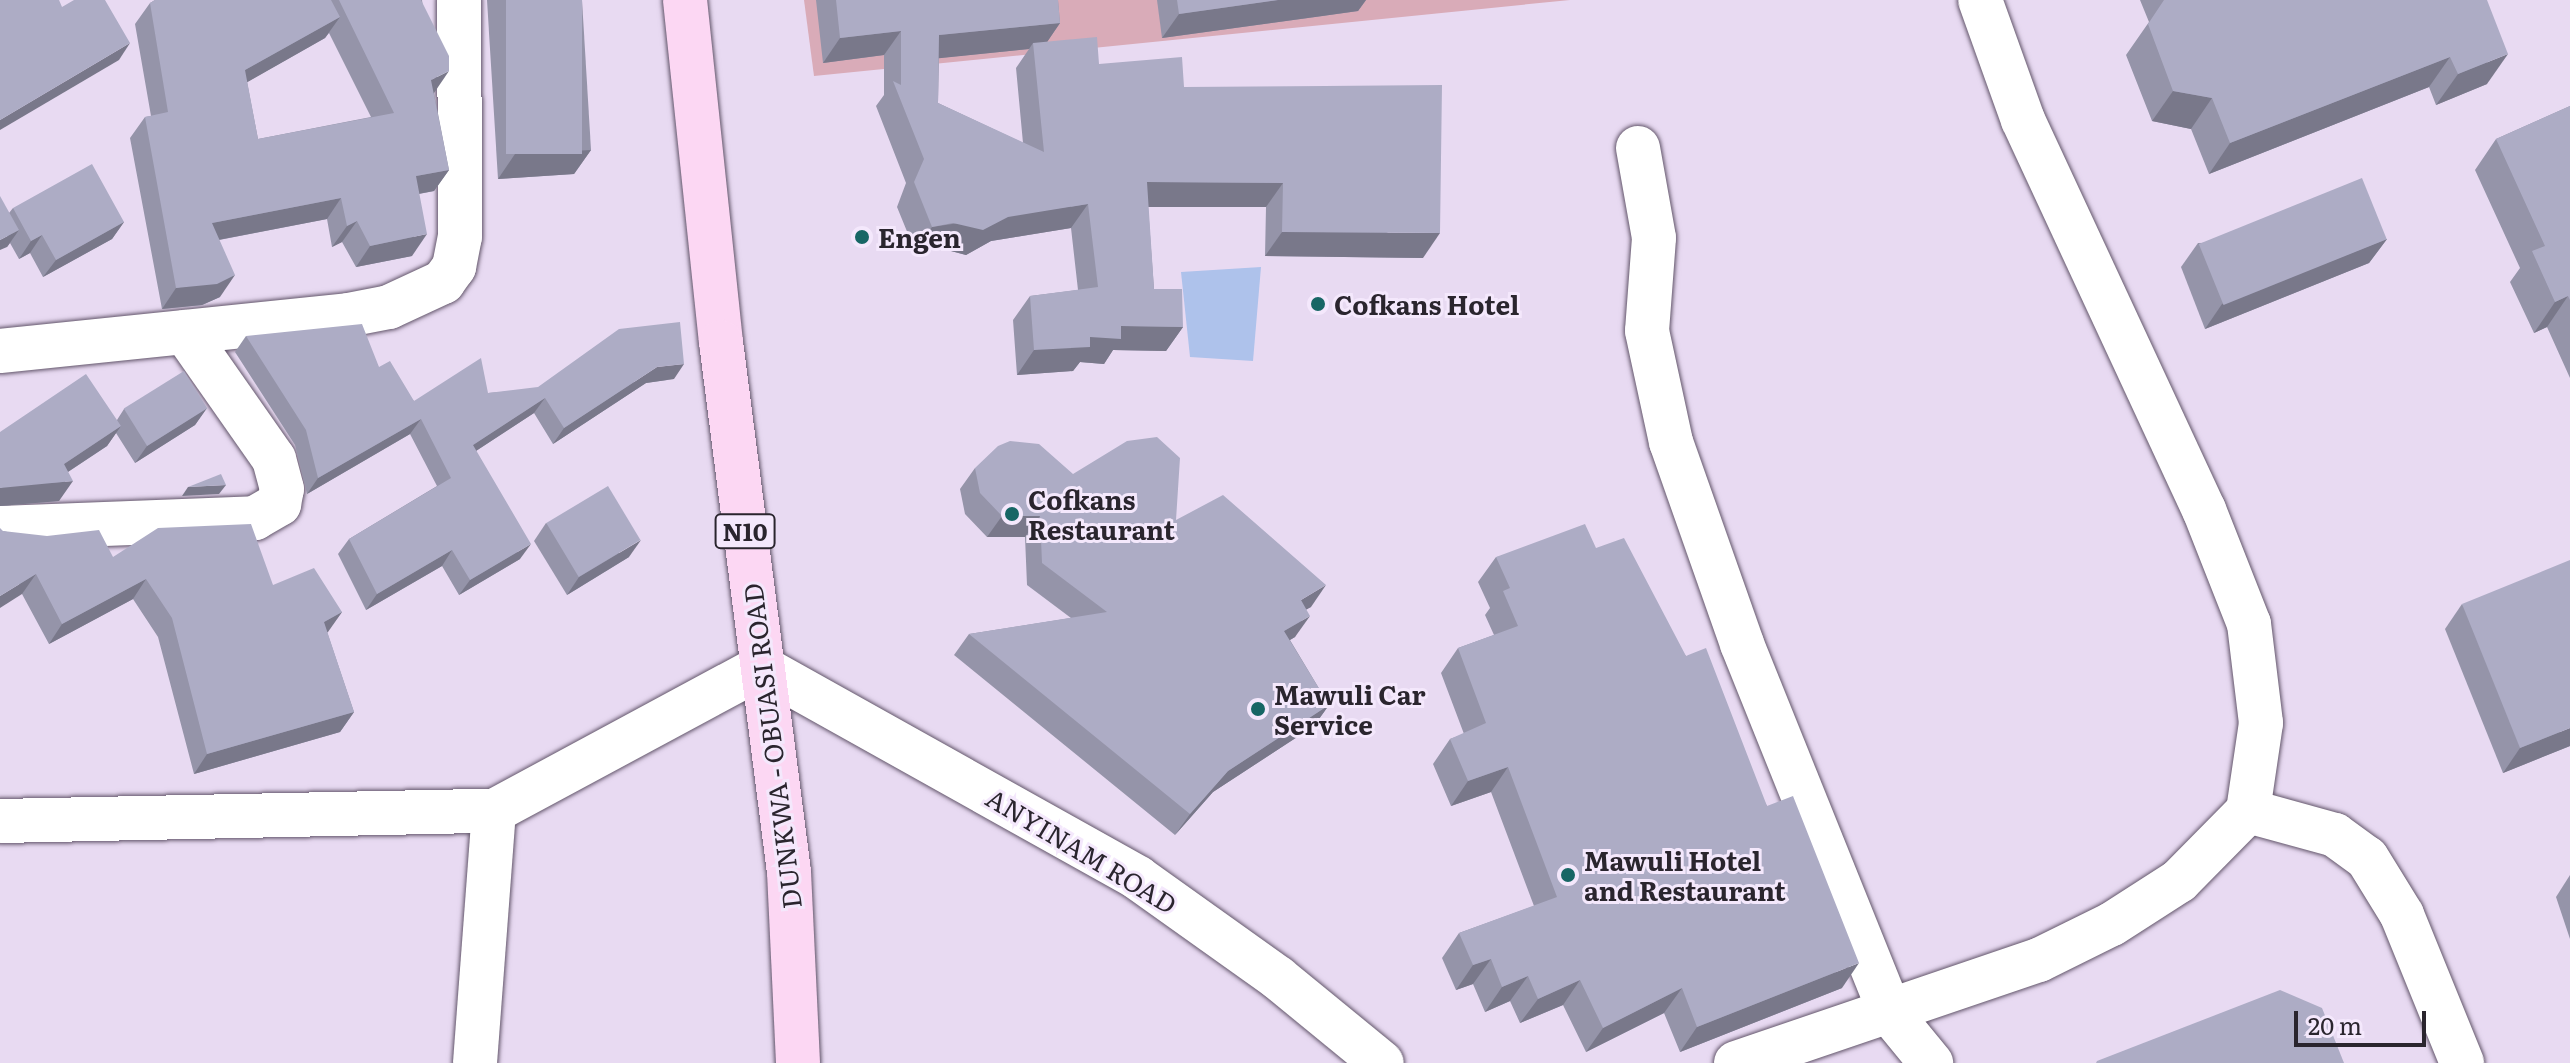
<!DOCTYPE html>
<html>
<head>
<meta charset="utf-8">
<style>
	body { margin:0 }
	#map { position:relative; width:2570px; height:1063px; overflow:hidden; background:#e8daf2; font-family:Literata,serif }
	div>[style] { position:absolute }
	.green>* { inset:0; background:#d9abb8 }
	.water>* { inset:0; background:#aec2eb }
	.roads { filter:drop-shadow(0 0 2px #63566b) drop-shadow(0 0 2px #63566b) }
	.minor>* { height:44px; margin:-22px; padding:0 22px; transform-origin:22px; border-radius:22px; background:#fff }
	.major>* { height:44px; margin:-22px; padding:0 22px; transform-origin:22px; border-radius:22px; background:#fcd7f3 }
	.wall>* { inset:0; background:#9594a9 }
	.shaded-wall>* { inset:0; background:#79788a }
	.building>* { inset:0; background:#adacc5; transform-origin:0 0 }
	.dots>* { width:22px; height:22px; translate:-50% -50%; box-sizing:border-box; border:4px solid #f4e8fc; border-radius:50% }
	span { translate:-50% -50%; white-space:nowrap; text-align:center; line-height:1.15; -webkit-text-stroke:6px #f4e8fc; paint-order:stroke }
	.shield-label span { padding:2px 6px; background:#f4e8fc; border:2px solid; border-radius:6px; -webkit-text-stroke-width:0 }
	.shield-label { font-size:24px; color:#2a252e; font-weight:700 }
	.poi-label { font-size:26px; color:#2a252e; font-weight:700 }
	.left { translate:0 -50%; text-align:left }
	.street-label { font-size:26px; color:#2a252e }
	.scale { position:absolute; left:2294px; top:1011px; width:132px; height:36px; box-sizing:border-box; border:4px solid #2a252e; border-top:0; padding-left:10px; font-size:24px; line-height:28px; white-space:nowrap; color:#2a252e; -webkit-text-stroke:6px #f4e8fc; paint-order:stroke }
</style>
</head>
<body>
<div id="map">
	<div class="green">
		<div style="clip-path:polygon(804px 0,1570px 0,814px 76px)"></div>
	</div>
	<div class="water">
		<div style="clip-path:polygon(1261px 267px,1253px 361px,1190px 357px,1181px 272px)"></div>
	</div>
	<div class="roads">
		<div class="minor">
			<div style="left:1638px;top:148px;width:91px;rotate:79.9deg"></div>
			<div style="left:1654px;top:238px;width:93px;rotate:94.3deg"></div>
			<div style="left:1647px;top:331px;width:114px;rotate:77.8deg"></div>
			<div style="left:1671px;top:442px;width:214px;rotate:70.6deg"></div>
			<div style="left:1742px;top:644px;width:398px;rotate:68.1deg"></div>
			<div style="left:1890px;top:1013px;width:65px;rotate:50.6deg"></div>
			<div style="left:0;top:351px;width:350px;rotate:-5.9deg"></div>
			<div style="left:348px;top:315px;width:42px;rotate:-11deg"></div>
			<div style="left:389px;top:307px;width:60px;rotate:-24.8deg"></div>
			<div style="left:443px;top:282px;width:19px;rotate:-54deg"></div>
			<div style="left:454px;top:267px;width:31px;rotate:-79deg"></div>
			<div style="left:460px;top:237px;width:237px;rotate:-90.2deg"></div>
			<div style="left:0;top:528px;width:255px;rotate:-2.2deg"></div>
			<div style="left:255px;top:518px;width:28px;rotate:-30deg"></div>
			<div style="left:279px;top:504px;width:15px;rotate:-79deg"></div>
			<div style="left:282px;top:489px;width:31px;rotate:-105deg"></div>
			<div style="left:274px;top:459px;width:155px;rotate:-125deg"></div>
			<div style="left:2248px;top:811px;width:90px;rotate:15.4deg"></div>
			<div style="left:2335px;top:835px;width:39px;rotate:36deg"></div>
			<div style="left:2367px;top:858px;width:67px;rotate:58.4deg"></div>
			<div style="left:2402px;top:915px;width:160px;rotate:67.9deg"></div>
			<div style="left:0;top:821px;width:494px;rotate:-1.2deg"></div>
			<div style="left:494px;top:811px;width:303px;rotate:-28.3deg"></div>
			<div style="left:761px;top:667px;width:432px;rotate:29.2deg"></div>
			<div style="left:1138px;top:878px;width:172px;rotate:35.5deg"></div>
			<div style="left:1278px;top:978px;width:134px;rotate:39.3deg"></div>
			<div style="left:475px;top:1063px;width:253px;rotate:-85.7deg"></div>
			<div style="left:1736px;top:1063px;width:320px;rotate:-18.8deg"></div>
			<div style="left:2039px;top:960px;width:81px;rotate:-26.3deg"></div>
			<div style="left:2112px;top:924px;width:80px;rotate:-32.7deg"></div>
			<div style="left:2179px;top:881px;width:98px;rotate:-45.4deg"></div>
			<div style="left:2248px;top:811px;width:89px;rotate:-81.6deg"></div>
			<div style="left:2261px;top:723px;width:100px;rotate:-96.9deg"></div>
			<div style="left:2249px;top:624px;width:123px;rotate:-111.5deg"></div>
			<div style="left:2204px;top:510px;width:430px;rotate:-114.9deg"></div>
			<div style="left:2023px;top:120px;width:127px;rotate:-109.7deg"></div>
		</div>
		<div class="major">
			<div style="left:685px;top:0;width:344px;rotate:84deg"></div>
			<div style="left:721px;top:342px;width:534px;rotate:82.69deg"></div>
			<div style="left:789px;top:872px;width:191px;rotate:87.3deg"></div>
		</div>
	</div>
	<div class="wall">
		<div style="clip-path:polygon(evenodd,155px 0,422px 0,434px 93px,449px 170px,434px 191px,419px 194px,412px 256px,356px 267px,342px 242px,332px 247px,327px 219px,219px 240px,220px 297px,202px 305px,162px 309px,130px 138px,145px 117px,151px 116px,135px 24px,150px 3px,155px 0,329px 33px,371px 117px,258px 139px,247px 82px,325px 38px,329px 33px)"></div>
		<div style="clip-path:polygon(487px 0,582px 0,591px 150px,574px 174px,498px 179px)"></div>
		<div style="clip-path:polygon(evenodd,816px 0,1058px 0,1060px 23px,1047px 42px,1099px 64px,1184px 87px,1423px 258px,1265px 256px,1266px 207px,1148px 207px,1154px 289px,1183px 327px,1166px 351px,1113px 350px,1104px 364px,1080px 362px,1073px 371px,1017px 375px,1013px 320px,1030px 296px,1078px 290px,1071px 228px,991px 241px,966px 255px,936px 247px,915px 251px,897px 207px,906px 183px,876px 106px,884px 95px,884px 55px,823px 63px,816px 0,1029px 49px,1016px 68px,1023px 143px,938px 103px,939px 58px,1029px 49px)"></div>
		<div style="clip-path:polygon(1157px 0,1366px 0,1358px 11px,1162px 38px)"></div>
		<div style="clip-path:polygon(2140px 0,2487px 0,2487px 84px,2436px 105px,2429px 87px,2209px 174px,2191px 129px,2152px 121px,2126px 55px,2149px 22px)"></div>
		<div style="clip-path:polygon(2570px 106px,2570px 378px,2547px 327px,2534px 333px,2510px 282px,2520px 268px,2475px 170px,2496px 139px)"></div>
		<div style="clip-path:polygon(13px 208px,124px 222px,112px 239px,43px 277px,30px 253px,19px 259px,10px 243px,7px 247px,9px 213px)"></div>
		<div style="clip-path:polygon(2387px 239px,2369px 263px,2205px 329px,2181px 267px,2198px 243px)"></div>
		<div style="clip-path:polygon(246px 336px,379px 367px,414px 401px,488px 393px,674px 379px,646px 383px,553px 444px,534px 413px,476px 451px,520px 559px,459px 595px,442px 566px,366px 610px,338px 554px,349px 539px,437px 486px,410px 434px,307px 494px,295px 445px,235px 352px)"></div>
		<div style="clip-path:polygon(207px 408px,195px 425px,135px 463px,116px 433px,107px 446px,68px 472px,59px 501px,0 506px,117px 420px,124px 409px)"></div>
		<div style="clip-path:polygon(975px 468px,1073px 474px,1176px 520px,1311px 607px,1306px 609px,1295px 637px,1290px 640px,1329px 705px,1314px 726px,1213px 792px,1175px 835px,954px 655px,969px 634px,1071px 618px,1027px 585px,1025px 537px,987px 537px,965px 514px,960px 489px)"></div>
		<div style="clip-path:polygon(546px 523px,629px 557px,567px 595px,534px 541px)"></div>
		<div style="clip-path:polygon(3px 531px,113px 557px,273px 585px,342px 612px,327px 632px,354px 712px,340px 732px,194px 774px,158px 637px,133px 599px,49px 644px,22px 594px)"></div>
		<div style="clip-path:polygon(1596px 548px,1686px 656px,1767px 806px,1842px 988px,1680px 1052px,1664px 1013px,1586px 1052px,1563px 1005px,1520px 1023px,1510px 1001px,1485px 1012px,1473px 984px,1456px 990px,1442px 958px,1459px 933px,1534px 906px,1491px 792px,1451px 806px,1433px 764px,1450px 739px,1464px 734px,1441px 673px,1458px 648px,1494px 635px,1485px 615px,1490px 608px,1478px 582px,1496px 557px)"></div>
		<div style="clip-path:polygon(2462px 604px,2570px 746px,2503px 773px,2445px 629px)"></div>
		<div style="clip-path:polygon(2570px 875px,2570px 939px,2556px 897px)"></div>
	</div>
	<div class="shaded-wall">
		<div style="clip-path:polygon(1278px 0,1366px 0,1358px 11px,1162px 38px,1179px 14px)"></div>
		<div style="clip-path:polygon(340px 17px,325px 38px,230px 92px,245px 70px)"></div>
		<div style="clip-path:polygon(1060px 23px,1043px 48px,1033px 43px,1029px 49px,922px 60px,939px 35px)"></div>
		<div style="clip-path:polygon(901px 31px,884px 55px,823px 63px,840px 38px)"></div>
		<div style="clip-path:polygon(130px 43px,119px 60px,0 130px,0 120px)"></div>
		<div style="clip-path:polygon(2508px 54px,2487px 84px,2436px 105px,2458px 74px)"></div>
		<div style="clip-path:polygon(2450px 57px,2429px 87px,2209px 174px,2230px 143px)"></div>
		<div style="clip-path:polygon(449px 71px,434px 93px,416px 102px,431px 80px)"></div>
		<div style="clip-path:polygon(2173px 91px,2212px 98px,2191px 129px,2152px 121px)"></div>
		<div style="clip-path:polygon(591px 150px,574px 174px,498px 179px,515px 154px)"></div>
		<div style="clip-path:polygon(449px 170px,434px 191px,401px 197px,416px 176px)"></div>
		<div style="clip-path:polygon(1147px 182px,1283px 183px,1266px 207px,1130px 207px)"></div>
		<div style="clip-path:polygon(341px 198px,327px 219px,197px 244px,212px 223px)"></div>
		<div style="clip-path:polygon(1088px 204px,1071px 228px,991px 241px,966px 255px,936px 247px,915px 251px,932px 227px)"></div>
		<div style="clip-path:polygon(357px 221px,342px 242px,332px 247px,347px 226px)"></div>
		<div style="clip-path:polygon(124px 222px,112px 239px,43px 277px,56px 260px)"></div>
		<div style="clip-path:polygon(19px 230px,7px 247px,0 250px,0 240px)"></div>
		<div style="clip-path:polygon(1282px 232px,1440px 233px,1423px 258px,1265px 256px)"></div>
		<div style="clip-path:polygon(427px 234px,412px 256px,356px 267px,370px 246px)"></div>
		<div style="clip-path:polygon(42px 235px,30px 253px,19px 259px,31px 241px)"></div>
		<div style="clip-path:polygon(2387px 239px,2369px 263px,2205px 329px,2222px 304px)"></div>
		<div style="clip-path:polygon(235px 275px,220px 297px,202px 305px,162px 309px,176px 288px)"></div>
		<div style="clip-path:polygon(2568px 296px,2547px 327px,2534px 333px,2555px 302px)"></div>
		<div style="clip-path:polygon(1121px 326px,1183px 327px,1166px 351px,1113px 350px,1104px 364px,1080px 362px,1073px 371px,1017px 375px,1034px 350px,1090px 337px)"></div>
		<div style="clip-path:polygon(684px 364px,674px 379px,646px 383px,553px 444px,564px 428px,657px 367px)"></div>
		<div style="clip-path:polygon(545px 398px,534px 413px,462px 460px,473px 445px)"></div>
		<div style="clip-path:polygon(207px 408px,195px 425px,135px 463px,147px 446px)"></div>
		<div style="clip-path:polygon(421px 419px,410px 434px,307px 494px,318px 478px)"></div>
		<div style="clip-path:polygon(121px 426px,107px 446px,51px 483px,73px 481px,59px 501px,0 506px,0 488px,64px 464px)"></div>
		<div style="clip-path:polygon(226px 485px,219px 494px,182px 496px,188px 487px)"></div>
		<div style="clip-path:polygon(1002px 516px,1040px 516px,1025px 537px,987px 537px)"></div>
		<div style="clip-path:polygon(641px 540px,629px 557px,567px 595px,579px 577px)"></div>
		<div style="clip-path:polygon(531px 544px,520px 559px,459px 595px,470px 580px)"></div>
		<div style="clip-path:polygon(452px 550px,442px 566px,366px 610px,377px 594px)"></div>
		<div style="clip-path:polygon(36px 574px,22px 594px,0 608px,0 596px)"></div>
		<div style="clip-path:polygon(146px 579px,133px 599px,49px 644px,62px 624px)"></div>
		<div style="clip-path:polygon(1326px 585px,1311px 607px,1286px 621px,1301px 600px)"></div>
		<div style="clip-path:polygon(342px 612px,328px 632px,310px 642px,324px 622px)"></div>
		<div style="clip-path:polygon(1310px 616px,1295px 637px,1269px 652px,1284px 631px)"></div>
		<div style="clip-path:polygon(1329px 705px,1314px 726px,1213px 792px,1175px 835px,1190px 814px,1228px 771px)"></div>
		<div style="clip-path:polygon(354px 712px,340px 732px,194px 774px,207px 754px)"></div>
		<div style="clip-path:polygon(2570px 728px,2570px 746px,2503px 773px,2520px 748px)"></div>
		<div style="clip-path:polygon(1508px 767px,1491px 792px,1451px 806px,1468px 781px)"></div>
		<div style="clip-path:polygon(1491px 959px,1473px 984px,1456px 990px,1473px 965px)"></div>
		<div style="clip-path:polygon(1859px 963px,1842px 988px,1680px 1052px,1697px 1027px)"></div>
		<div style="clip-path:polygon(1528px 976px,1510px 1001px,1485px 1012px,1502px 987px)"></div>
		<div style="clip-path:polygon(1580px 980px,1563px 1005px,1520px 1023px,1538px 999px)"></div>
		<div style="clip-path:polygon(1682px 988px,1664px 1013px,1586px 1052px,1603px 1028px)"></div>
	</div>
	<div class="building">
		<div style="clip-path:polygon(0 0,59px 0,62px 7px,74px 0,105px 0,130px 43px,0 120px)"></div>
		<div style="clip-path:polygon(155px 0,331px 0,340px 17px,245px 70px,258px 139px,394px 113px,339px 0,421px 0,449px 56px,449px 71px,431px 80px,449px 170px,416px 176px,427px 234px,370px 246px,357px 221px,347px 226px,341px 198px,212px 223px,235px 275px,217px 284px,176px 288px,145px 117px,168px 112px,150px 3px)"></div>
		<div style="left:506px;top:0;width:76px;height:154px"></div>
		<div style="clip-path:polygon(836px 0,1058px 0,1060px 23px,939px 35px,938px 103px,1044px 152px,1033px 43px,1097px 37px,1099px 64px,1182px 57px,1184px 87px,1442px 85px,1440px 233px,1282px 232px,1283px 183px,1147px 182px,1154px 289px,1182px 289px,1183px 327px,1121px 326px,1121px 339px,1090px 337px,1090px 347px,1034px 350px,1030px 296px,1098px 287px,1088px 204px,1008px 217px,983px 230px,953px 223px,932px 227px,914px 182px,924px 159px,893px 81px,901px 85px,901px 31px,840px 38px)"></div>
		<div style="clip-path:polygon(1177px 0,1278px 0,1179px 14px)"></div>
		<div style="clip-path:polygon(2164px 0,2487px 0,2508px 54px,2458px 74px,2450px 57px,2230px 143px,2212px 98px,2173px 91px,2148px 24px)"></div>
		<div style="clip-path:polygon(2570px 106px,2570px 300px,2568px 296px,2555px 302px,2532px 251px,2545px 246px,2496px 139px)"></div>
		<div style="clip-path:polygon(92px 164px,124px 222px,56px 260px,42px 235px,31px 241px,13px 208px)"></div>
		<div style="left:2362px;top:178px;width:66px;height:176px;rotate:68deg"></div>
		<div style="clip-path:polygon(0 196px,19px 230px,0 240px)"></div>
		<div style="clip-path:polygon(680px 322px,684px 364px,657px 367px,564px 428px,545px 398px,473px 445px,531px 544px,470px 580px,452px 550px,377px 594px,349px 539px,451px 478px,421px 419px,318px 478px,306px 430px,246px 336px,362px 324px,379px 367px,390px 361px,414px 401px,481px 358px,488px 393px,538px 387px,619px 329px)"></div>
		<div style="left:184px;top:371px;width:44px;height:71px;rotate:58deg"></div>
		<div style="clip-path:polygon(86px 374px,121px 426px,64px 464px,73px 481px,0 488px,0 432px)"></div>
		<div style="clip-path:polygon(1157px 437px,1180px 458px,1176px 520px,1223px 495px,1326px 585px,1301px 600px,1310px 616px,1284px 631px,1329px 705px,1228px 771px,1190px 814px,969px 634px,1107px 612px,1042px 563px,1040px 516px,1002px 516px,980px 493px,975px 468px,998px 446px,1010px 441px,1039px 444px,1073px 474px,1127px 441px)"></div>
		<div style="clip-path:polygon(221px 474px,226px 485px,188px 487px)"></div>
		<div style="left:608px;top:486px;width:63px;height:72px;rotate:59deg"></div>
		<div style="clip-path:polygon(251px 524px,273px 585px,314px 568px,342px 612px,324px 622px,354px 712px,207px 754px,172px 618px,146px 579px,62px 624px,36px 574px,0 596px,0 528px,3px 531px,47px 536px,99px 530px,113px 557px,158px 528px)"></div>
		<div style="clip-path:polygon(1585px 524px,1596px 548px,1624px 538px,1686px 656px,1706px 648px,1767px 806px,1793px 796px,1859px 963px,1697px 1027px,1682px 988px,1603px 1028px,1580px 980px,1538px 999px,1528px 976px,1502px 987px,1491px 959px,1473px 965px,1459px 933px,1557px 897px,1508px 767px,1468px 781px,1450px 739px,1486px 723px,1458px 648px,1518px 626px,1503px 591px,1510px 588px,1496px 557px)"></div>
		<div style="clip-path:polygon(2570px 560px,2570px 728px,2520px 748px,2462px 604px)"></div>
		<div style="clip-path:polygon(2280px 990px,2322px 1008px,2344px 1063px,2096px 1063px,2097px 1061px)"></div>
	</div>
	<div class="dots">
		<div style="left:862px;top:237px;background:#176665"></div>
		<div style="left:1318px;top:304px;background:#176665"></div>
		<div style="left:1012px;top:514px;background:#176665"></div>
		<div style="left:1258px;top:709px;background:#176665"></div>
		<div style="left:1568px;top:875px;background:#176665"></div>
	</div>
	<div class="shield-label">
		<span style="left:745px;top:531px">N10</span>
	</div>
	<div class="poi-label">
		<span class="left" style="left:878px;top:237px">Engen</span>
		<span class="left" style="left:1334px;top:304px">Cofkans Hotel</span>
		<span class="left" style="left:1028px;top:514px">Cofkans<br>Restaurant</span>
		<span class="left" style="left:1274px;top:709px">Mawuli Car<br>Service</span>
		<span class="left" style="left:1584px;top:875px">Mawuli Hotel<br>and Restaurant</span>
	</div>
	<div class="street-label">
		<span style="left:771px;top:746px;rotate:-97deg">DUNKWA - OBUASI ROAD</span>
		<span style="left:1082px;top:850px;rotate:31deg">ANYINAM ROAD</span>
	</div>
	<div class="scale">20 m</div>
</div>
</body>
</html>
